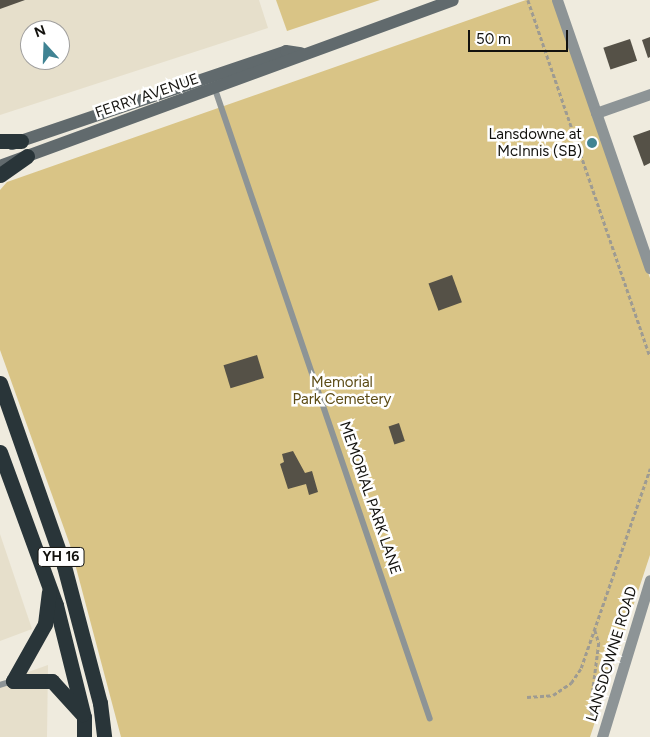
<!DOCTYPE html>
<html>
<head>
<meta charset="utf-8">
<style>
	body { margin:0 }
	#map { position:relative; width:650px; height:737px; overflow:hidden; background:#efebde; font-family:Figtree,sans-serif }
	div>[style] { position:absolute }
	.built>* { inset:0; background:#e6dfcb }
	.green>* { inset:0; background:#d9c486 }
	.building>* { inset:0; background:#555147; transform-origin:0 0 }
	.path>* { height:2.5px; margin-top:-1.25px; transform-origin:0; background:repeating-linear-gradient(90deg,#9e9b92 0 4px,transparent 0 6.5px) }
	.lane>* { height:5.5px; margin:-2.75px; padding:0 2.75px; transform-origin:2.75px; border-radius:2.75px; background:#8d9496 }
	.street>* { height:11px; margin:-5.5px; padding:0 5.5px; transform-origin:5.5px; border-radius:5.5px; background:#8d9496 }
	.secondary>* { height:12px; margin:-6px; padding:0 6px; transform-origin:6px; border-radius:6px; background:#616a6d }
	.highway>* { height:15px; margin:-7.5px; padding:0 7.5px; transform-origin:7.5px; border-radius:7.5px; background:#293539 }
	.dots>* { width:14px; height:14px; translate:-50% -50%; box-sizing:border-box; border:2px solid #fff; border-radius:50% }
	span { translate:-50% -50%; white-space:nowrap; text-align:center; line-height:1.15; -webkit-text-stroke:5px #fff; paint-order:stroke }
	.shield-label span { padding:1px 4px; background:#fff; border:1px solid; border-radius:4px; -webkit-text-stroke-width:0 }
	.shield-label { font-size:14px; color:#13120e; font-weight:700 }
	.street-label { font-size:15px; color:#13120e }
	.poi-label { font-size:15px; color:#13120e }
	.right { translate:-100% -50%; text-align:right }
	.park-label { font-size:15px; color:#5c4b15 }
	.north { position:absolute; left:20px; top:20px; width:50px; height:50px; box-sizing:border-box; background:#fff; border:1px solid #a1a09f; border-radius:50%; rotate:340deg; font-size:14px; font-weight:700; line-height:20px; text-align:center; color:#13120e }
	.north::after { content:''; display:block; margin:auto; width:18px; height:22px; background:#408393; clip-path:polygon(50% 0,100% 100%,50% 72%,0 100%) }
	.scale { position:absolute; left:468px; top:30px; width:100px; height:22px; box-sizing:border-box; border:2px solid #13120e; border-top:0; padding-left:6px; font-size:15px; line-height:18px; white-space:nowrap; color:#13120e; -webkit-text-stroke:4px #fff; paint-order:stroke }
</style>
</head>
<body>
<div id="map">
	<div class="built">
		<div style="clip-path:polygon(evenodd,0 0,259px 0,268px 28px,0 115px,0 0,30px 30px,60px 30px,60px 60px,30px 60px,30px 30px)"></div>
		<div style="clip-path:polygon(0 534px,32px 629px,0 641px)"></div>
		<div style="clip-path:polygon(48px 665px,47px 737px,0 737px,0 682px)"></div>
	</div>
	<div class="green">
		<div style="clip-path:polygon(276px 0,380px 0,287px 31px)"></div>
		<div style="clip-path:polygon(526px 0,554px 0,650px 278px,650px 555px,590px 737px,121px 737px,70px 545px,0 350px,0 190px,7px 182px)"></div>
	</div>
	<div class="building">
		<div style="clip-path:polygon(0 0,25px 0,0 9px)"></div>
		<div style="clip-path:polygon(650px 37px,650px 57px,648px 58px,642px 40px)"></div>
		<div style="left:630px;top:39px;width:23px;height:28px;rotate:72deg"></div>
		<div style="clip-path:polygon(650px 130px,650px 163px,644px 166px,633px 136px)"></div>
		<div style="left:452px;top:275px;width:29px;height:25px;rotate:70deg"></div>
		<div style="left:257px;top:355px;width:24px;height:35px;rotate:73deg"></div>
		<div style="left:399px;top:423px;width:19px;height:11px;rotate:72deg"></div>
		<div style="clip-path:polygon(293px 451px,305px 473px,312px 471px,318px 492px,309px 495px,306px 484px,288px 489px,280px 464px,284px 462px,282px 454px)"></div>
	</div>
	<div class="path">
		<div style="left:528px;top:0;width:376px;rotate:71.1deg"></div>
		<div style="left:595px;top:630px;width:14px;rotate:73deg"></div>
		<div style="left:599px;top:643px;width:71px;rotate:97.3deg"></div>
		<div style="left:590px;top:713px;width:8px;rotate:14deg"></div>
		<div style="left:527px;top:697px;width:26px;rotate:-4deg"></div>
		<div style="left:553px;top:695px;width:22px;rotate:-34deg"></div>
		<div style="left:571px;top:683px;width:18px;rotate:-56deg"></div>
		<div style="left:581px;top:668px;width:211px;rotate:-70.9deg"></div>
	</div>
	<div class="lane">
		<div style="left:215px;top:88px;width:666px;rotate:71.16deg"></div>
		<div style="left:0;top:685px;width:14px;rotate:-17deg"></div>
	</div>
	<div class="street">
		<div style="left:557px;top:0;width:284px;rotate:70.9deg"></div>
		<div style="left:596px;top:113px;width:57px;rotate:-19.4deg"></div>
		<div style="left:602px;top:737px;width:164px;rotate:-73deg"></div>
	</div>
	<div class="secondary">
		<div style="left:12px;top:144px;width:289px;rotate:-18.7deg"></div>
		<div style="left:286px;top:51px;width:15px;rotate:8deg"></div>
		<div style="left:0;top:166px;width:482px;rotate:-20.1deg"></div>
	</div>
	<div class="highway">
		<div style="left:0;top:141px;width:21px"></div>
		<div style="left:0;top:175px;width:33px;rotate:-35deg"></div>
		<div style="left:0;top:383px;width:194px;rotate:70.7deg"></div>
		<div style="left:64px;top:566px;width:142px;rotate:75.3deg"></div>
		<div style="left:100px;top:703px;width:34px;rotate:83deg"></div>
		<div style="left:0;top:452px;width:163px;rotate:69.9deg"></div>
		<div style="left:56px;top:605px;width:115px;rotate:76deg"></div>
		<div style="left:84px;top:717px;width:20px;rotate:90deg"></div>
		<div style="left:13px;top:681px;width:65px;rotate:-60.7deg"></div>
		<div style="left:45px;top:624px;width:32px;rotate:-83deg"></div>
		<div style="left:13px;top:681px;width:39px"></div>
		<div style="left:52px;top:681px;width:45px;rotate:47.7deg"></div>
	</div>
	<div class="dots">
		<div style="left:592px;top:143px;background:#408393"></div>
	</div>
	<div class="shield-label">
		<span style="left:61px;top:557px">YH 16</span>
	</div>
	<div class="street-label">
		<span style="left:147px;top:96px;rotate:-19deg">FERRY AVENUE</span>
		<span style="left:370px;top:498px;rotate:71deg">MEMORIAL PARK LANE</span>
		<span style="left:612px;top:654px;rotate:-73deg">LANSDOWNE ROAD</span>
	</div>
	<div class="poi-label">
		<span class="right" style="left:582px;top:143px">Lansdowne at<br>McInnis (SB)</span>
	</div>
	<div class="park-label">
		<span style="left:342px;top:391px">Memorial<br>Park Cemetery</span>
	</div>
	<div class="north">N</div>
	<div class="scale">50 m</div>
</div>
</body>
</html>
